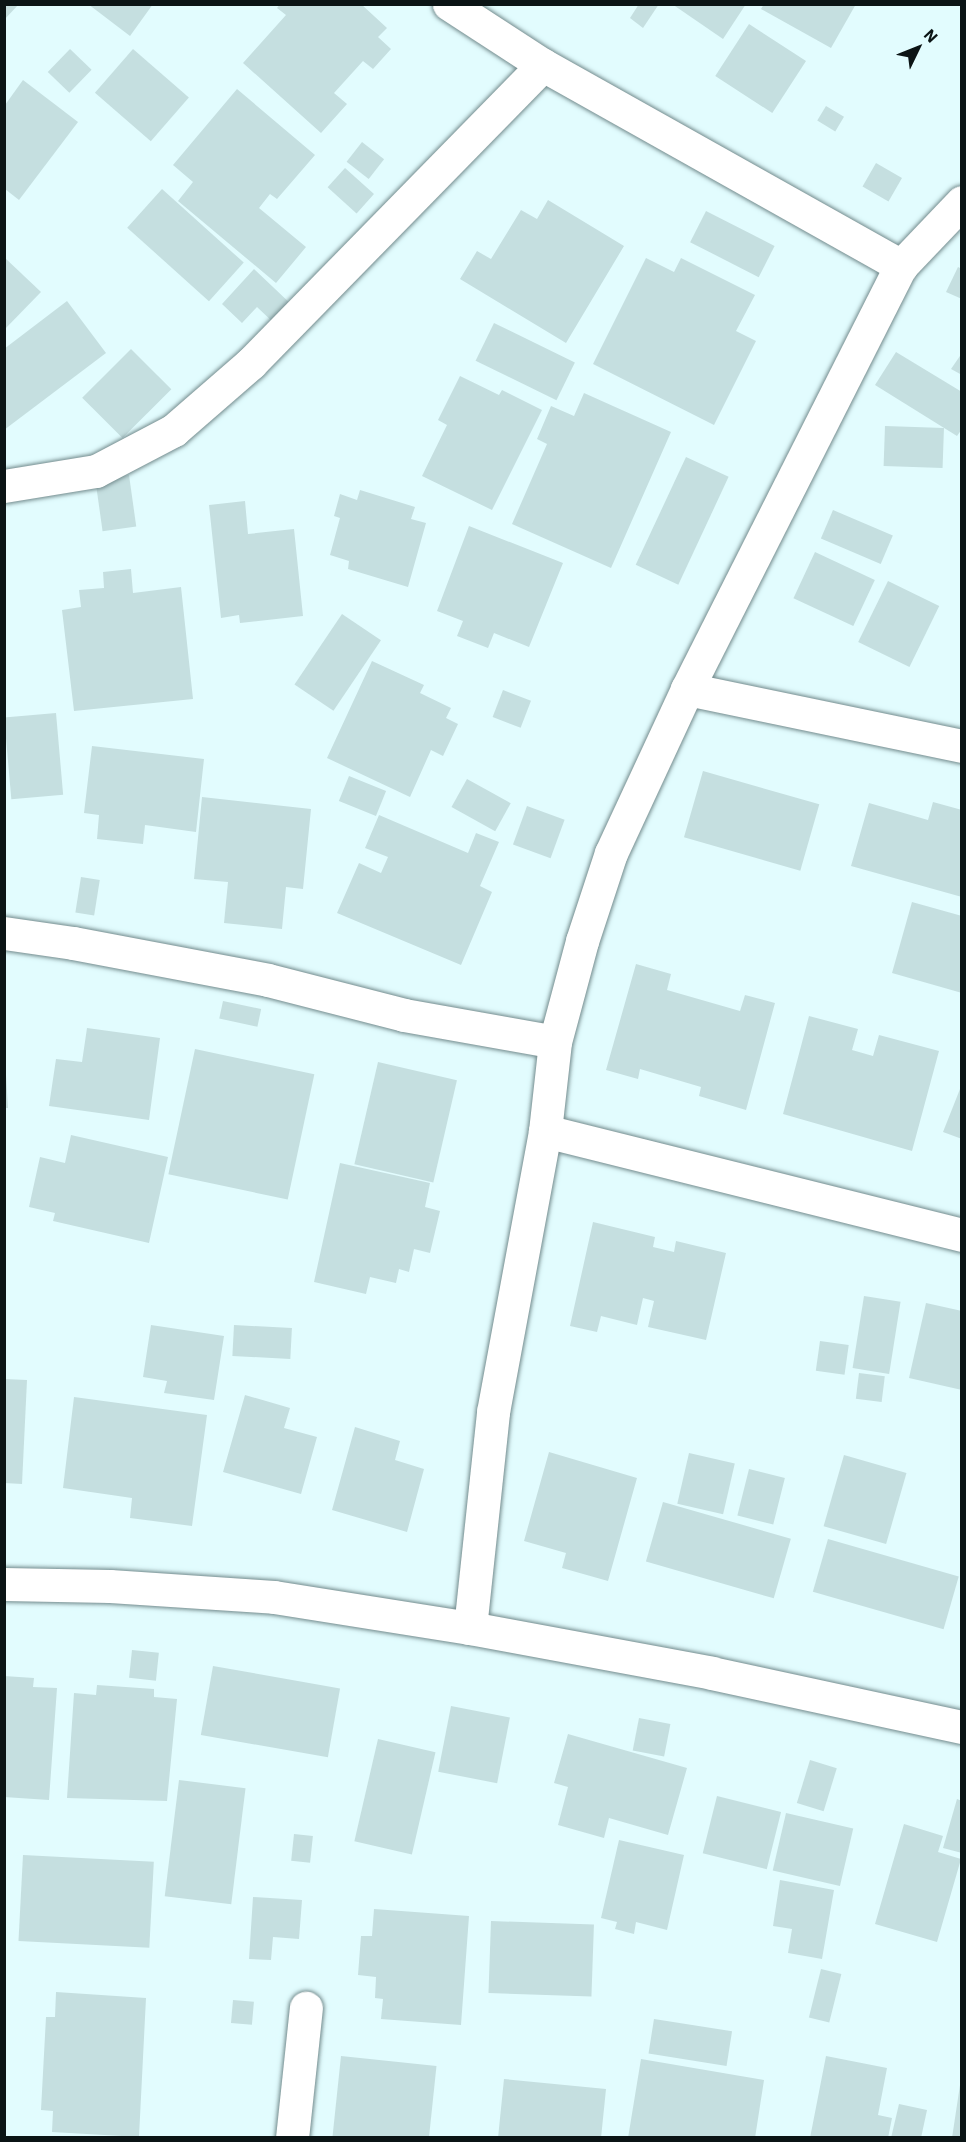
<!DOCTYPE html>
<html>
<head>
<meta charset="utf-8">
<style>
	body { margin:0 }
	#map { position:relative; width:966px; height:2142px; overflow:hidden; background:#e2fcfe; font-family:"IBM Plex Sans",sans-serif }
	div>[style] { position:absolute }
	.building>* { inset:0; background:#c5dfe0; transform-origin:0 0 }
	.roads { filter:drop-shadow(0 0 2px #738b8d) drop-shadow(0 0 2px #738b8d) }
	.minor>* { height:33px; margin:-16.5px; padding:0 16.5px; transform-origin:16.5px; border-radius:16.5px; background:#fff }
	span { translate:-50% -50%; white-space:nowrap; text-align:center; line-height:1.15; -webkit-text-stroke:4.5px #e2fcfe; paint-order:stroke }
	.frame { position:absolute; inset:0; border:6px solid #0b1415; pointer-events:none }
	.north { position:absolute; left:888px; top:18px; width:60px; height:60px; -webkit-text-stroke:4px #e2fcfe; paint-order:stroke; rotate:47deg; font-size:16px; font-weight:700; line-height:24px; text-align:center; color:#0b1415 }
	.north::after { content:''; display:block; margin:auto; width:21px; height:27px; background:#0b1415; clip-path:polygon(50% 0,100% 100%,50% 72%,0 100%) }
</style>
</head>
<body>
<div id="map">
	<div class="building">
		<div style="clip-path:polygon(4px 4px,19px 4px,4px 20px)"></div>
		<div style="clip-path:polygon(88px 4px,153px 4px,130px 36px)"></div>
		<div style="clip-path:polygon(280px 4px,361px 4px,387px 28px,378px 37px,391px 49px,373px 69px,363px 61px,334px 93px,347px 104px,321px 133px,243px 63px,286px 15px,277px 8px)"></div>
		<div style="clip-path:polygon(639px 4px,659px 4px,643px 28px,630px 18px)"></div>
		<div style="clip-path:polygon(672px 4px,746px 4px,723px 39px)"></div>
		<div style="clip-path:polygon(764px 4px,856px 4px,831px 48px,761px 9px)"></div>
		<div style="left:749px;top:24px;width:68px;height:62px;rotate:33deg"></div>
		<div style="left:70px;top:49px;width:30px;height:32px;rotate:44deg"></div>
		<div style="left:133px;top:49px;width:74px;height:58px;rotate:41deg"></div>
		<div style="clip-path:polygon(23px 80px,78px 122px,19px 200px,5px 189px,5px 105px)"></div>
		<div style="clip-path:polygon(237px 89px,315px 155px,277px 199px,270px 194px,259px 208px,306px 247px,276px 283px,178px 201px,193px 182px,173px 165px)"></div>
		<div style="left:826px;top:106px;width:21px;height:17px;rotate:31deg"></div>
		<div style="left:362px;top:142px;width:28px;height:25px;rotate:38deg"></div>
		<div style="left:876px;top:163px;width:30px;height:27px;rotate:30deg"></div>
		<div style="left:345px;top:168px;width:39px;height:26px;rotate:42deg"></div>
		<div style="left:162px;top:189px;width:110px;height:52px;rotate:42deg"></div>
		<div style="clip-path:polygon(548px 200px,624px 246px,566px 343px,460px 279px,477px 251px,491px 259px,521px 210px,537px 219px)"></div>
		<div style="left:706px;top:211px;width:77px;height:35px;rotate:27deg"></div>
		<div style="clip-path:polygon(4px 257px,41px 292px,4px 330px)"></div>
		<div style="clip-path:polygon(646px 258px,674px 272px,681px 258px,755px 295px,736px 331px,756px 341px,714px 425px,593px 364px)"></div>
		<div style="clip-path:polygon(958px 267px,962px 269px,962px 299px,946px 292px)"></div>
		<div style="clip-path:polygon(254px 269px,293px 306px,276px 325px,257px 307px,242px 323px,222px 304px)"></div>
		<div style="clip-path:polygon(67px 301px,106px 353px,4px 430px,4px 349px)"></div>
		<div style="left:494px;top:323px;width:90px;height:42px;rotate:26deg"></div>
		<div style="left:131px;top:349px;width:57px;height:69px;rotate:45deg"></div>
		<div style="clip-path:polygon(896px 352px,962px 392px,962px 429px,957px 436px,875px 385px)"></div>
		<div style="clip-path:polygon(962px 353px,962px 375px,951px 369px)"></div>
		<div style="clip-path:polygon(460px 376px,499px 395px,502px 390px,542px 410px,492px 510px,422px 476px,447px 425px,438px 420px)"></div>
		<div style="clip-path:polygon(584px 393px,671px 432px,611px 568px,512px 524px,547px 444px,537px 439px,551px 406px,574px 416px)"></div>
		<div style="left:885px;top:426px;width:59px;height:40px;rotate:2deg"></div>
		<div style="left:686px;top:457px;width:47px;height:119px;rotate:25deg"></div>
		<div style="left:129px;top:475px;width:52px;height:34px;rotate:82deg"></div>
		<div style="clip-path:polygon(360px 490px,415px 507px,411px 519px,426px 523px,408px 587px,348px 569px,349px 561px,330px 555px,340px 518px,334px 516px,340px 494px,357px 500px)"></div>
		<div style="clip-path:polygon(245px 501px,248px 534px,294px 529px,303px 616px,240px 623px,239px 615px,221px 618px,209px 505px)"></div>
		<div style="left:833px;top:510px;width:65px;height:31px;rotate:23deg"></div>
		<div style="clip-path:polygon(469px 526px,563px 563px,529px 647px,494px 633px,488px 648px,457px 636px,463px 621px,437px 611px)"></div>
		<div style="left:815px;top:552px;width:66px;height:51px;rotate:25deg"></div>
		<div style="clip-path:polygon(131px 569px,133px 593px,181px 587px,193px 699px,74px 711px,62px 610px,81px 607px,79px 590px,104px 588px,103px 572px)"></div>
		<div style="left:888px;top:581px;width:57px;height:68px;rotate:26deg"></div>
		<div style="left:342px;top:614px;width:47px;height:85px;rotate:34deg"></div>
		<div style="clip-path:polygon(372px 661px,424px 685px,420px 693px,451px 708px,446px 718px,458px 724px,443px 756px,431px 750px,410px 797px,327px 758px)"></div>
		<div style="left:503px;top:690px;width:30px;height:29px;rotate:21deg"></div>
		<div style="left:56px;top:713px;width:82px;height:52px;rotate:85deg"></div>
		<div style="clip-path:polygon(92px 746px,204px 759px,196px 832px,145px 825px,143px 844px,97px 839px,99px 815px,84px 813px)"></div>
		<div style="left:703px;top:771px;width:121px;height:69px;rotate:16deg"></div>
		<div style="left:349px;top:776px;width:40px;height:27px;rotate:22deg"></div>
		<div style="left:467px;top:779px;width:50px;height:32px;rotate:29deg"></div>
		<div style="clip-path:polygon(202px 797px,311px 809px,303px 889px,286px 887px,282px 929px,224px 923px,228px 882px,194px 879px)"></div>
		<div style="clip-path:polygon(933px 802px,962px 810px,962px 897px,851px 866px,869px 803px,928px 820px)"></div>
		<div style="left:527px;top:806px;width:40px;height:41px;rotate:20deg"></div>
		<div style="clip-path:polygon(379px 815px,468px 853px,476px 833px,499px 842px,480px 886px,492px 892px,461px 965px,337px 913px,359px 863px,381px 873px,388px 857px,365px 848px)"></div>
		<div style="left:81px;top:877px;width:19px;height:36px;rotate:9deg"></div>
		<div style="clip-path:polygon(912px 902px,962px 916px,962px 993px,892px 973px)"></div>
		<div style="clip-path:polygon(636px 964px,671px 974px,667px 990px,740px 1011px,745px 995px,775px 1003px,746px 1110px,699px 1096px,701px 1087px,640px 1069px,638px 1079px,606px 1070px)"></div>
		<div style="left:223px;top:1001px;width:39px;height:18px;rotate:12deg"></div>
		<div style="clip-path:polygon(809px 1016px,858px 1029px,852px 1050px,873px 1056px,879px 1035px,939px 1051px,912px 1151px,783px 1114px)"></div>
		<div style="clip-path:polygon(87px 1028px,160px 1038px,149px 1120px,49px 1106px,56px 1059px,82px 1062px)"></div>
		<div style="left:195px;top:1049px;width:122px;height:128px;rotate:12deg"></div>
		<div style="left:378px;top:1062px;width:81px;height:105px;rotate:13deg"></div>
		<div style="clip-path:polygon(4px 1075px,6px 1075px,8px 1108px,4px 1108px)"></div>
		<div style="clip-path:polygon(962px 1084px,962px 1139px,943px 1132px)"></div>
		<div style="clip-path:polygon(71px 1135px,168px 1157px,149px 1243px,53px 1221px,55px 1213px,29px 1207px,40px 1157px,65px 1163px)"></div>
		<div style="clip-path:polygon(340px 1163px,430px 1183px,425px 1207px,440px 1211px,430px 1253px,414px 1249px,409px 1272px,399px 1269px,396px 1283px,370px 1277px,366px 1294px,314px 1282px)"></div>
		<div style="clip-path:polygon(593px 1222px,655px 1237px,653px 1247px,674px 1252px,676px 1241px,726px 1253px,706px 1340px,648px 1327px,654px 1301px,643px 1298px,637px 1325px,601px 1316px,597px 1332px,570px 1326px)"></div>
		<div style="left:864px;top:1296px;width:37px;height:73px;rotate:9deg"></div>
		<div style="clip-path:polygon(926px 1303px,962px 1311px,962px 1390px,909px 1378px)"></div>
		<div style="clip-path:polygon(151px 1325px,224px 1336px,214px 1400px,164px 1393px,167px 1381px,143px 1377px)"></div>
		<div style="left:234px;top:1325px;width:58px;height:31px;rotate:3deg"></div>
		<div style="left:820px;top:1341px;width:29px;height:30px;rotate:8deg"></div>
		<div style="left:859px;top:1373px;width:26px;height:26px;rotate:7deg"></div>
		<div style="clip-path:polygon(4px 1379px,27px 1380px,22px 1484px,4px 1483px)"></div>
		<div style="clip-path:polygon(245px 1395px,290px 1408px,284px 1428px,317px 1437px,301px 1494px,223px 1472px)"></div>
		<div style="clip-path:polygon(74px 1397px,207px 1415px,192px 1526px,130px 1518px,132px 1498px,63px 1488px)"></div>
		<div style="clip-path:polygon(355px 1427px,400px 1441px,395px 1460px,424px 1469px,407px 1532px,332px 1510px)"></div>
		<div style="clip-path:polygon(549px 1452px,637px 1478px,608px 1581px,562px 1568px,566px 1553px,524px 1541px)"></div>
		<div style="left:689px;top:1453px;width:47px;height:52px;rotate:13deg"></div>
		<div style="left:844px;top:1455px;width:65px;height:74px;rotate:16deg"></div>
		<div style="left:749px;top:1469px;width:37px;height:48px;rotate:14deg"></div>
		<div style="left:663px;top:1502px;width:133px;height:62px;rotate:16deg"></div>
		<div style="left:828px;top:1539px;width:136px;height:55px;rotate:16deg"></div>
		<div style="left:132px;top:1650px;width:27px;height:28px;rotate:6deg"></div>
		<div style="left:213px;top:1666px;width:129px;height:70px;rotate:10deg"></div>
		<div style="clip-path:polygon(4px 1676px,34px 1678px,33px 1687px,57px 1688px,49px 1800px,4px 1797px)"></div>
		<div style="clip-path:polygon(97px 1685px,154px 1689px,154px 1697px,177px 1699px,167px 1801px,67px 1798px,74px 1693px,96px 1695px)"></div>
		<div style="left:451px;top:1706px;width:60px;height:67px;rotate:11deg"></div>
		<div style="left:639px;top:1718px;width:32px;height:33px;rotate:11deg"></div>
		<div style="clip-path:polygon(568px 1734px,687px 1768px,668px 1835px,609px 1818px,604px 1838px,558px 1825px,568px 1787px,554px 1783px)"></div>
		<div style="left:378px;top:1739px;width:59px;height:105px;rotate:13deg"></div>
		<div style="left:810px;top:1760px;width:28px;height:45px;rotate:17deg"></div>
		<div style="left:179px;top:1780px;width:67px;height:117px;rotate:7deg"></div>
		<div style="left:717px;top:1796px;width:66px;height:59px;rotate:14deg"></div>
		<div style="clip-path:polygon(957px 1799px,962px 1801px,962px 1853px,943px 1848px)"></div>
		<div style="left:786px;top:1813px;width:69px;height:59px;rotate:13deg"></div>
		<div style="clip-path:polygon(904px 1824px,943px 1836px,938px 1852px,961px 1859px,937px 1942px,875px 1924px)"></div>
		<div style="left:294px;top:1834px;width:19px;height:27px;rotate:6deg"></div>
		<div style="clip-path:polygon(619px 1840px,684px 1855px,667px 1930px,636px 1922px,634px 1934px,615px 1929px,617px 1922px,601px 1918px)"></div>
		<div style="left:23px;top:1855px;width:131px;height:86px;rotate:3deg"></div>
		<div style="clip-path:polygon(780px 1880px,834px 1890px,822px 1959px,788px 1953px,792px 1929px,773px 1926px)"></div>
		<div style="clip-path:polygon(253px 1897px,302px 1900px,299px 1939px,273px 1937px,271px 1960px,249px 1959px)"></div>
		<div style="clip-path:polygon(374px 1909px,469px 1916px,461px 2025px,381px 2019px,383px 1999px,375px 1998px,376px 1977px,358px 1975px,361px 1936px,372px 1936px)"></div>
		<div style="left:491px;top:1921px;width:103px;height:72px;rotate:2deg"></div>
		<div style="left:821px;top:1969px;width:21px;height:50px;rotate:14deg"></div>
		<div style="clip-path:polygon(56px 1992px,146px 1998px,139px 2137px,52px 2132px,53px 2111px,41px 2110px,46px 2017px,55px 2017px)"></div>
		<div style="left:233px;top:2000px;width:21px;height:23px;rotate:5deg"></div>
		<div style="left:654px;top:2019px;width:79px;height:35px;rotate:9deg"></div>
		<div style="left:341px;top:2056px;width:96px;height:82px;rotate:6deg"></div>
		<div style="clip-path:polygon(826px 2056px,887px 2068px,878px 2115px,892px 2118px,888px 2138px,810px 2138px)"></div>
		<div style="clip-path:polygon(641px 2059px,764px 2080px,755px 2138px,628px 2138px)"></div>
		<div style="clip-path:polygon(504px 2079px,606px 2089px,601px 2138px,498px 2138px)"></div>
		<div style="clip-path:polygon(960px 2085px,962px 2138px,952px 2138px)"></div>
		<div style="clip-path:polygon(899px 2104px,927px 2110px,921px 2138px,891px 2138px)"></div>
	</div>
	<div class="roads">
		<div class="minor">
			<div style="left:449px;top:4px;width:112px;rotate:33deg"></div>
			<div style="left:543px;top:65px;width:411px;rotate:29.3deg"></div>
			<div style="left:4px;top:486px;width:93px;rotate:-9.3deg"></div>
			<div style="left:96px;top:471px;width:88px;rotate:-27.7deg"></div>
			<div style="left:174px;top:430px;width:102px;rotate:-41deg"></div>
			<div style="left:251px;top:363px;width:417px;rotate:-45.6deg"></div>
			<div style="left:687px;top:689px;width:281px;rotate:11.7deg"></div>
			<div style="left:4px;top:933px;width:70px;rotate:8.2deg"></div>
			<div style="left:73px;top:943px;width:198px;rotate:10.7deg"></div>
			<div style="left:268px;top:980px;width:140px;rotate:14.4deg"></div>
			<div style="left:404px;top:1015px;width:153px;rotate:10.1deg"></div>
			<div style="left:545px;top:1131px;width:430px;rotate:14deg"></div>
			<div style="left:4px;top:1584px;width:106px;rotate:1.1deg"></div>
			<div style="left:110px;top:1586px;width:164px;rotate:3.8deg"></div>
			<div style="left:274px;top:1597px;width:198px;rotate:9deg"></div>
			<div style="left:470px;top:1628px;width:246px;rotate:10.5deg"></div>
			<div style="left:712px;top:1673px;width:256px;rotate:12.2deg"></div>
			<div style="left:470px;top:1628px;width:217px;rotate:-83.9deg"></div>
			<div style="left:493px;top:1412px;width:286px;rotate:-79.5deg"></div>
			<div style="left:545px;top:1131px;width:90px;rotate:-83.6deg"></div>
			<div style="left:555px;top:1042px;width:105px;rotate:-75deg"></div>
			<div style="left:582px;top:941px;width:93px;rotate:-71.8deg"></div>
			<div style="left:611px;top:853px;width:181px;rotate:-65.1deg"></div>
			<div style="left:687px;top:689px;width:474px;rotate:-63.2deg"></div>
			<div style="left:901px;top:266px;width:88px;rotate:-46.4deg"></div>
			<div style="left:292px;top:2138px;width:131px;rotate:-83.9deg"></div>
		</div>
	</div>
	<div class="frame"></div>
	<div class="north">N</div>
</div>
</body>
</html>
